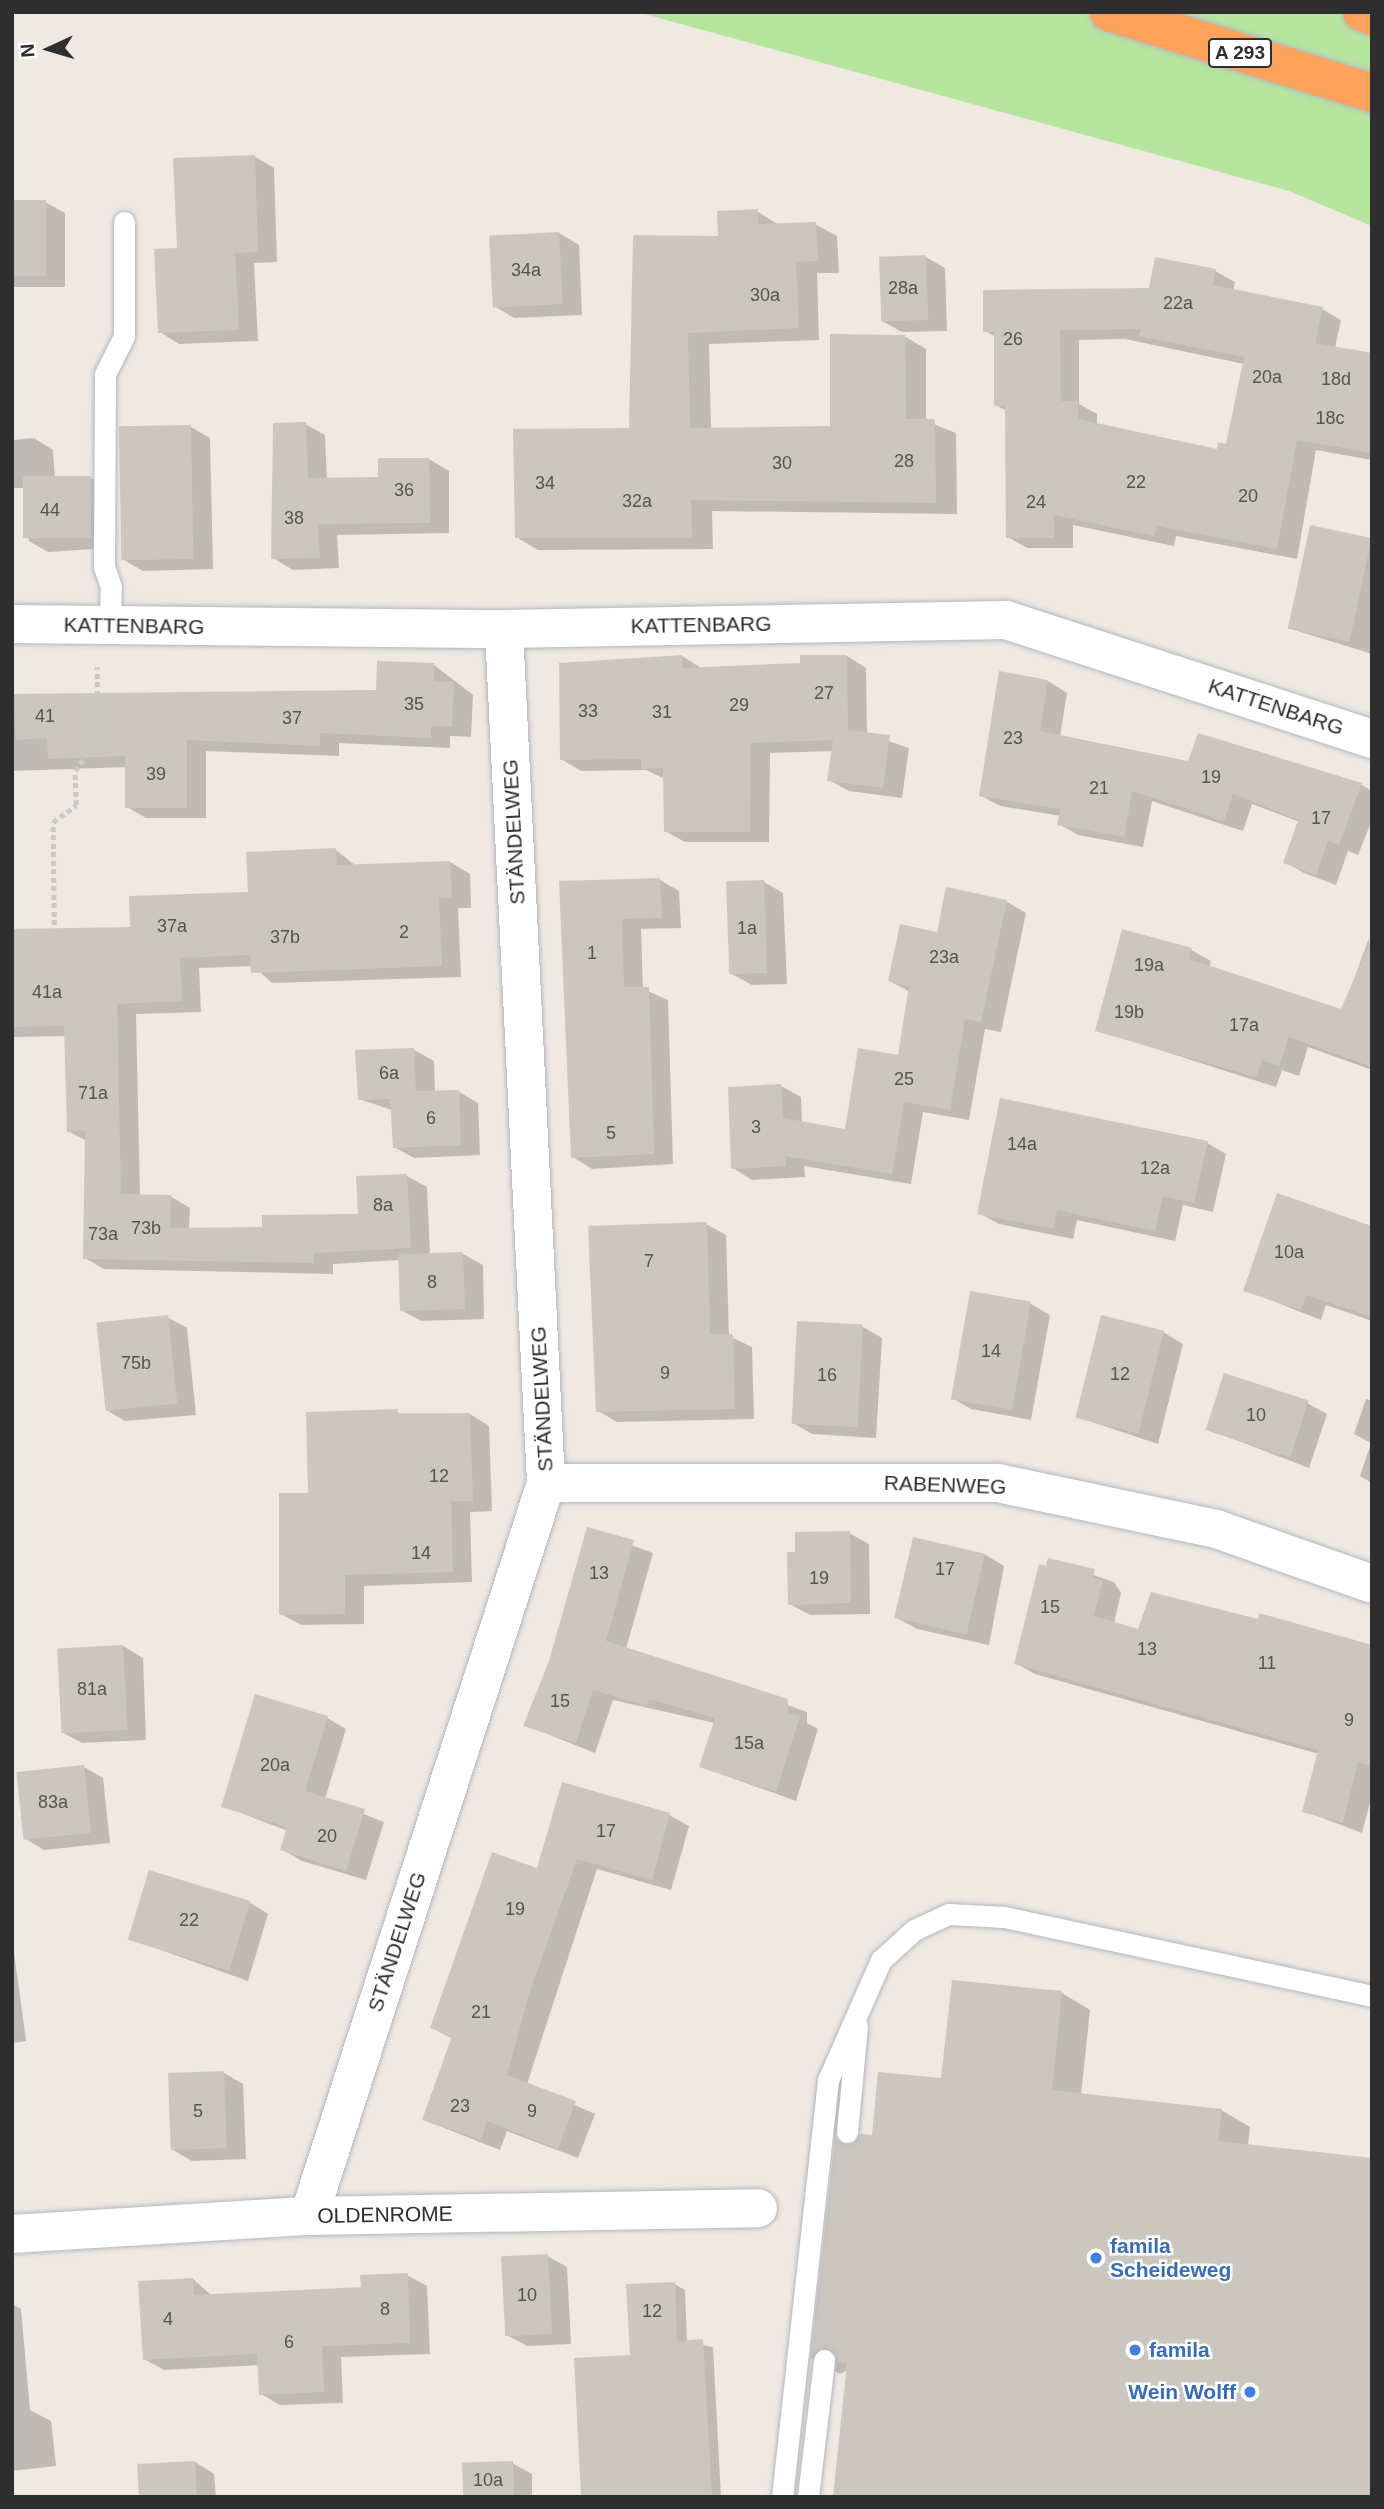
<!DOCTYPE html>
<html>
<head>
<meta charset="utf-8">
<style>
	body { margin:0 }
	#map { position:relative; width:1384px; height:2509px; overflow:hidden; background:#efe9e1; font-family:Arial,sans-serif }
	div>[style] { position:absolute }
	.green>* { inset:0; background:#b6e59e }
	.shadow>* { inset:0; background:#0003 }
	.building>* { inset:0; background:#cbc7bf; transform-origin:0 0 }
	.path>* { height:4.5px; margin-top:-2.25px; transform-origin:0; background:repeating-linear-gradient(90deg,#c9c9c9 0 5px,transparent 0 8.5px) }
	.roads { filter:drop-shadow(0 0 2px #b4b7c1) drop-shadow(0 0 2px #b4b7c1) }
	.service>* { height:21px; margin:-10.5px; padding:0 10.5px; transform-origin:10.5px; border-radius:10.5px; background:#fff }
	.minor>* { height:38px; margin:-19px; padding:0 19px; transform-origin:19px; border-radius:19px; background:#fff }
	.motorway>* { height:38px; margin:-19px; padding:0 19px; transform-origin:19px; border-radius:19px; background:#ffa35c }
	.dots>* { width:19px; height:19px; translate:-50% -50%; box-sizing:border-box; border:4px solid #fff; border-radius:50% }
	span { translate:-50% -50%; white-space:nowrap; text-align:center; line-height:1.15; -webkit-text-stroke:5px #fff; paint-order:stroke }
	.number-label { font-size:18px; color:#555452 }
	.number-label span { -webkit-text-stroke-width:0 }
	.shield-label span { padding:2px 5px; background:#fff; border:2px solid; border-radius:5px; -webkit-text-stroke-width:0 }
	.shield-label { font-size:19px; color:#2e2e2e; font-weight:700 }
	.street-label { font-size:21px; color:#2e2e2e }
	.shop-label { font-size:21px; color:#366cbe; font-weight:700 }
	.left { translate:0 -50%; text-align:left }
	.right { translate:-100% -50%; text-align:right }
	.frame { position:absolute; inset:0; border:14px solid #2e2e2e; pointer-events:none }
	.north { position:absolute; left:14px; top:14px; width:70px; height:70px; -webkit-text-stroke:5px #fff; paint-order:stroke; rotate:266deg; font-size:19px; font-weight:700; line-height:28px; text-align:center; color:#2e2e2e }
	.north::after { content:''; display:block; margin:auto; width:24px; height:32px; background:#2e2e2e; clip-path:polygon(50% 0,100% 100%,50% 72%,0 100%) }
</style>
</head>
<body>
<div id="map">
	<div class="green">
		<div style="clip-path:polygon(637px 12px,1372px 12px,1372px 226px,1289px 191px)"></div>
	</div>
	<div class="shadow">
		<div style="clip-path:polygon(254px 156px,274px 168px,277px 262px,254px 263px,258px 341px,179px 344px,160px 332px,179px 249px)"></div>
		<div style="clip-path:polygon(12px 202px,45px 202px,65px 213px,65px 287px,12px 287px)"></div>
		<div style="clip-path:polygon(757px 211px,779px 225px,815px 224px,837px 236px,839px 273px,817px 273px,819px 340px,709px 344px,711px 430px,831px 428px,904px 336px,926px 349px,926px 421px,956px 433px,957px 514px,712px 511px,713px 549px,538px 550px,516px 537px,631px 430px,720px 238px)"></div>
		<div style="clip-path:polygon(559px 233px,579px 245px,582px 315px,514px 318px,494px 306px)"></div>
		<div style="clip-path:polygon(926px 257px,945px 268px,947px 331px,902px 332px,882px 321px)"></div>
		<div style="clip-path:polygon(evenodd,1215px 271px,1235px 282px,1233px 291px,1322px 309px,1341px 320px,1335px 348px,1372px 354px,1372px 460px,1316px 450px,1297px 559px,1176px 536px,1174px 546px,1073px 525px,1073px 548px,1027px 548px,1008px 537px,1006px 411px,996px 405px,996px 337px,985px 331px,1215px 271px,1125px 339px,1244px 364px,1228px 446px,1218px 451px,1097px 425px,1097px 414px,1079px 404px,1079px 340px,1125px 339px)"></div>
		<div style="clip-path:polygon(305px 424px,325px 435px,327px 480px,380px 479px,429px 459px,449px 471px,449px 533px,337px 535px,339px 568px,293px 570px,273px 558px)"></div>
		<div style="clip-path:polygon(191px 427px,210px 438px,213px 569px,143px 571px,124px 560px)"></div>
		<div style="clip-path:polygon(34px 438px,53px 450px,55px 481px,91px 478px,110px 489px,110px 548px,48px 552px,29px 541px,25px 488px,12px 488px,12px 440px)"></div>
		<div style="clip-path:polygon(1311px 527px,1372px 540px,1372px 654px,1288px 628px)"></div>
		<div style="clip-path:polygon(682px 656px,701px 668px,802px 665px,847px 656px,866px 668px,867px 734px,909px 748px,902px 798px,849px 791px,829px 780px,833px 751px,770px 753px,769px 842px,685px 842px,665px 831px,665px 779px,646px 770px,581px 771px,561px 759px)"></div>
		<div style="clip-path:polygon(434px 665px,473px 695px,471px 737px,450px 736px,450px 748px,339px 743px,339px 756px,206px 751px,206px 818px,146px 818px,127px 807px,127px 767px,12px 771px,12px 697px,378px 692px)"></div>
		<div style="clip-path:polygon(1048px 681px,1067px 693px,1060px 737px,1190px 763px,1199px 735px,1362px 785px,1372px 791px,1372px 820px,1358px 855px,1348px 851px,1336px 885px,1304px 873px,1285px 862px,1300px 822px,1252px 804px,1243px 831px,1152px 801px,1143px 847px,1078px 835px,1059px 824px,1061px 816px,1000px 806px,980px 795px)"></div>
		<div style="clip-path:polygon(336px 850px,356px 866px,450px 862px,470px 874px,471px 908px,458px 908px,461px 977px,272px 983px,253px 966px,199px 968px,201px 1012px,136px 1014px,140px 1196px,170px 1196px,190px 1208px,189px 1229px,264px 1228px,360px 1215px,407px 1176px,427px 1187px,430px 1255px,463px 1254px,483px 1265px,484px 1319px,421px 1321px,401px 1310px,400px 1260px,333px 1264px,333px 1274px,104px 1269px,85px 1258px,87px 1141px,68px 1131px,66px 1036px,12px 1037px,12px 930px,132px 929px,250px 893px)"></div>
		<div style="clip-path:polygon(660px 880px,679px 891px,681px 928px,641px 929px,643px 989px,668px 1000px,673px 1164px,592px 1169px,573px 1157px,561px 883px)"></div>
		<div style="clip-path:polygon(764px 882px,783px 893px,787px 984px,752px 985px,732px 974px)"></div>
		<div style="clip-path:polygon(947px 889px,1007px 902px,1026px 913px,1001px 1032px,985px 1029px,969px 1120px,923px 1112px,911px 1184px,804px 1166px,805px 1177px,752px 1180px,733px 1168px,781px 1086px,801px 1097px,802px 1124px,846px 1131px,899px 1057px,910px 992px,890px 981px,938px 934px)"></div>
		<div style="clip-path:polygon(1369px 938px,1372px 1070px,1308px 1047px,1299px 1076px,1282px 1070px,1276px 1087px,1097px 1030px,1191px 950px,1211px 961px,1209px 967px,1342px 1012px)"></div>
		<div style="clip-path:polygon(414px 1050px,434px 1061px,435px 1092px,458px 1091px,478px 1103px,480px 1155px,414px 1158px,394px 1147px,392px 1110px,359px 1099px)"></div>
		<div style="clip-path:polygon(1207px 1143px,1226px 1154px,1213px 1212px,1183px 1205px,1175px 1241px,1077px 1220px,1073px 1239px,999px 1224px,979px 1213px)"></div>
		<div style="clip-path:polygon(706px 1224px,726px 1235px,729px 1336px,752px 1347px,754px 1419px,617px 1422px,598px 1411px)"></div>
		<div style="clip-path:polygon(1372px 1228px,1372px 1321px,1326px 1305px,1321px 1320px,1245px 1290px)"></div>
		<div style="clip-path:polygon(971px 1293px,1031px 1304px,1050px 1315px,1031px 1420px,971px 1409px,952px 1398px)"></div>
		<div style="clip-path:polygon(167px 1317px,187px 1328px,196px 1415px,125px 1421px,106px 1410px)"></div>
		<div style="clip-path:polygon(863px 1327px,882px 1338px,876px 1438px,812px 1434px,793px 1423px)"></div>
		<div style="clip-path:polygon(1163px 1332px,1183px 1344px,1158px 1444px,1077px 1417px)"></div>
		<div style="clip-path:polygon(1366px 1399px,1372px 1401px,1372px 1483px,1360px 1476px,1371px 1443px,1354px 1434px)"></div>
		<div style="clip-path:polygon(1307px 1403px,1327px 1414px,1309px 1468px,1207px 1429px)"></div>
		<div style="clip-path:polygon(308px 1413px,470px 1414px,489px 1426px,492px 1511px,470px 1512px,472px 1582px,364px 1586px,364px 1624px,301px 1625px,281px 1614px,310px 1494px)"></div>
		<div style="clip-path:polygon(588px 1529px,653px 1553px,626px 1649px,807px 1712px,807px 1723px,818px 1729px,796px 1801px,701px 1767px,715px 1723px,613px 1700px,595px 1753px,525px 1725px,551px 1661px)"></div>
		<div style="clip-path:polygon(849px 1533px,869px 1544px,870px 1614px,810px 1615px,790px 1604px,797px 1553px)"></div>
		<div style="clip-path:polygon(984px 1554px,1004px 1566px,989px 1645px,917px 1629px,897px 1618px)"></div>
		<div style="clip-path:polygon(1049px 1560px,1114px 1582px,1121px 1593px,1114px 1623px,1140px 1631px,1259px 1622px,1372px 1645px,1372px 1795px,1362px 1833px,1304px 1811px,1319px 1754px,1035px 1674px,1016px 1663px)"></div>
		<div style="clip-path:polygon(123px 1646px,143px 1658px,146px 1740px,82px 1743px,62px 1732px)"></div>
		<div style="clip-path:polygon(327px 1718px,346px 1729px,325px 1799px,384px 1822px,366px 1880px,302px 1861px,282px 1849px,288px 1831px,223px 1806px)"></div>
		<div style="clip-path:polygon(84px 1767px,103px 1778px,110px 1843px,44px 1850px,24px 1838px)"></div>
		<div style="clip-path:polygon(669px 1815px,689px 1826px,671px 1890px,597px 1869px,527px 2084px,595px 2114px,578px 2158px,507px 2131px,500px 2150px,424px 2120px,453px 2039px,432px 2028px,539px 1870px)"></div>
		<div style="clip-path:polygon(249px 1902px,268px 1914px,248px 1981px,130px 1939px)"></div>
		<div style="clip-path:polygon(12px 1937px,26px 2041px,12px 2043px)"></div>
		<div style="clip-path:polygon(1062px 1993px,1090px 2010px,1081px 2095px,1221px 2110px,1250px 2127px,1248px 2146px,840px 2374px,812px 2358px,836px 2140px,848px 2146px,873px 2137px)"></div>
		<div style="clip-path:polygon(224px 2073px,243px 2084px,246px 2159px,192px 2161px,173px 2150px)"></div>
		<div style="clip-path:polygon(547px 2256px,567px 2267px,571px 2344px,527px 2346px,507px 2335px)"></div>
		<div style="clip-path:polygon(407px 2275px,427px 2286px,430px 2354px,341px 2357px,343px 2403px,280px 2405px,261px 2394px,259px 2365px,164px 2370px,144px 2359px,193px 2279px,212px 2296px,362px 2289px)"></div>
		<div style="clip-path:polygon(674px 2284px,685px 2290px,687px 2342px,713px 2347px,721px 2497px,583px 2497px,631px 2356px)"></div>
		<div style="clip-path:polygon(12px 2304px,21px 2309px,30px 2410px,51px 2421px,56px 2466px,12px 2471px)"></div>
		<div style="clip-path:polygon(195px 2462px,214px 2474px,216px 2497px,140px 2497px)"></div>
		<div style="clip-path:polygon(512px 2463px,532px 2474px,532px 2497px,465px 2497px)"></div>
	</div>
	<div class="building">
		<div style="clip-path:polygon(255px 155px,258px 252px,235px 253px,239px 330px,158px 333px,154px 249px,177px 248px,173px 158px)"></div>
		<div style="left:12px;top:200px;width:34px;height:76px"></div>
		<div style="clip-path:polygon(758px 209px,758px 224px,816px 222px,818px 261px,796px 262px,799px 328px,688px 333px,690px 428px,830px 426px,830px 334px,905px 335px,906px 419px,935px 419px,936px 503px,691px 500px,692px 538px,515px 538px,513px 429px,629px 428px,633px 235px,718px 236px,717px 211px)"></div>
		<div style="left:559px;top:232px;width:72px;height:70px;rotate:87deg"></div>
		<div style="left:926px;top:255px;width:65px;height:47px;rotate:88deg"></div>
		<div style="clip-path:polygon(evenodd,1155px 257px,1216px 269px,1213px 285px,1323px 307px,1315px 343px,1372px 353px,1372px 453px,1297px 440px,1277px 549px,1157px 526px,1154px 536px,1054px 515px,1054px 538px,1006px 538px,1005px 406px,994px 406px,994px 332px,983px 332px,983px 290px,1149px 288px,1155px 257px,1141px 329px,1139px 336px,1244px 357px,1226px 444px,1218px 442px,1217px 449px,1078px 419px,1078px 401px,1061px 401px,1060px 330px,1141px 329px)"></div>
		<div style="clip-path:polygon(306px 422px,308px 478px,378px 477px,378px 458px,429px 458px,430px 523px,318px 524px,320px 558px,271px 559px,273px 423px)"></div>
		<div style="left:191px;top:425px;width:134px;height:72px;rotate:89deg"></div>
		<div style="left:91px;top:476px;width:62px;height:68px;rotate:90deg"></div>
		<div style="left:1310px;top:525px;width:63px;height:106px;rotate:12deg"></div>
		<div style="clip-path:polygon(682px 655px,683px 668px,800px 663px,800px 655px,847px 655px,848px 730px,890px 735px,883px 788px,827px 781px,833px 740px,751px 743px,750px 832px,664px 832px,663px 768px,641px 769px,641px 759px,560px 760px,559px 663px)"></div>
		<div style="clip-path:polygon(377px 661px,434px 663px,434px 681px,454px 682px,452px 727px,431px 726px,431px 738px,320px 733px,320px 746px,187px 740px,187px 808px,125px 808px,125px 756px,48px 759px,47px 738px,16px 740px,14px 694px,376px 690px)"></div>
		<div style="clip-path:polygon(999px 671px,1048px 680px,1040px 731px,1188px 761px,1198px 733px,1362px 783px,1339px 845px,1328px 841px,1316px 875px,1283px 863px,1298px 820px,1233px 794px,1224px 821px,1132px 791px,1124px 837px,1057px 825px,1060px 809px,979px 796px)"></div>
		<div style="clip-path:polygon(336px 848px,337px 865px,450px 861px,452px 898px,439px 898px,442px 966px,251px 973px,250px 955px,180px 958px,182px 1001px,117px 1004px,121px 1194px,171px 1195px,170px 1228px,262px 1227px,262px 1215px,358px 1214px,356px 1176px,407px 1174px,411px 1248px,314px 1253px,314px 1263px,83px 1259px,85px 1131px,67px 1132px,64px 1026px,12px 1027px,12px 929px,130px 927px,129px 896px,248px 892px,246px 852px)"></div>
		<div style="clip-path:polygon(660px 878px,662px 918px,622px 919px,624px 987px,649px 987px,654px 1154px,571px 1158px,559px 881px)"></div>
		<div style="left:764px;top:880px;width:93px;height:38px;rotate:88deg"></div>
		<div style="clip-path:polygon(946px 887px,1007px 900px,981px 1022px,965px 1019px,950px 1110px,904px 1102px,892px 1174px,785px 1156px,786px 1166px,731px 1169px,728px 1087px,781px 1084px,783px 1118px,845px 1129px,858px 1048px,898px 1055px,909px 986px,888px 981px,900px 924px,937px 932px)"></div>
		<div style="clip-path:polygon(1122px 929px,1192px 948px,1189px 959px,1341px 1009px,1372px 938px,1372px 1067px,1289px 1037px,1279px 1066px,1262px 1060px,1256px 1077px,1095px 1031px)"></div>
		<div style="clip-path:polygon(414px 1048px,416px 1091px,459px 1090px,461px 1145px,393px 1148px,390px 1099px,358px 1100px,355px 1050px)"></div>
		<div style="clip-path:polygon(1000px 1098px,1208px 1141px,1194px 1203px,1163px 1196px,1155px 1231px,1057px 1210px,1054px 1229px,977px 1214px)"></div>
		<div style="clip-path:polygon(1277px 1193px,1372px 1226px,1372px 1317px,1306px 1295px,1301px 1310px,1243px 1291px)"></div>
		<div style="clip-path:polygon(707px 1222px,710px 1334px,733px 1334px,735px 1409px,596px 1412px,588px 1226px)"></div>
		<div style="left:463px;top:1252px;width:57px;height:65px;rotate:88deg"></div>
		<div style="left:970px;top:1291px;width:62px;height:110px;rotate:10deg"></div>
		<div style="left:168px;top:1315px;width:89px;height:72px;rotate:84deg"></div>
		<div style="left:1101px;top:1315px;width:65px;height:106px;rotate:14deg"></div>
		<div style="left:797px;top:1321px;width:66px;height:103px;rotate:3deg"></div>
		<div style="left:1224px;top:1373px;width:89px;height:60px;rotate:18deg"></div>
		<div style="clip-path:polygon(398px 1409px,398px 1414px,470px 1413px,473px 1501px,451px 1501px,453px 1572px,345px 1575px,345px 1614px,279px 1615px,279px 1493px,308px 1493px,306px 1412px)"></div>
		<div style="clip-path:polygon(587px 1527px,634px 1540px,606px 1641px,788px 1699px,788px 1713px,800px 1716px,776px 1792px,699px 1767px,715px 1718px,649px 1699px,647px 1706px,593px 1690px,576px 1743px,523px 1726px,549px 1661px)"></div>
		<div style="clip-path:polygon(850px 1531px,851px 1603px,788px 1605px,787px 1552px,795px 1552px,795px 1532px)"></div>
		<div style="left:913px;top:1537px;width:74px;height:83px;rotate:13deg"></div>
		<div style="clip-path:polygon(1048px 1558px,1095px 1569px,1093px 1578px,1103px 1580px,1094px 1616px,1138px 1629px,1151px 1592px,1258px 1619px,1259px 1613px,1372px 1645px,1372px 1766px,1358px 1762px,1343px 1823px,1302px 1812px,1318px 1750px,1014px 1664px,1039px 1564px,1046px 1566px)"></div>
		<div style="left:123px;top:1645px;width:85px;height:66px;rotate:87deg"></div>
		<div style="clip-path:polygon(255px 1694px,328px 1716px,305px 1791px,365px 1809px,346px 1871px,280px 1850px,287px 1827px,221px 1807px)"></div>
		<div style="left:84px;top:1765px;width:68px;height:68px;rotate:84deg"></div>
		<div style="clip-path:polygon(562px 1782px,670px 1813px,652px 1880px,577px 1859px,529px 1994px,507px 2075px,576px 2101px,558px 2149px,487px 2121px,481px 2140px,422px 2120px,452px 2036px,430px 2028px,492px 1852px,537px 1868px)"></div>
		<div style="left:149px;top:1870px;width:106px;height:73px;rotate:17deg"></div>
		<div style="clip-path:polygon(952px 1980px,1062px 1991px,1052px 2090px,1222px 2109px,1218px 2141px,1372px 2158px,1372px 2497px,833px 2497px,847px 2363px,837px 2362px,826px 2347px,810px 2359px,835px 2137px,846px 2145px,860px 2134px,872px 2135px,878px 2072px,941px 2078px)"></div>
		<div style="left:224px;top:2071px;width:77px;height:56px;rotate:88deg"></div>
		<div style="left:548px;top:2254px;width:80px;height:47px;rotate:87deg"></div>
		<div style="clip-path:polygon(408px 2273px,410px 2343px,322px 2346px,324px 2392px,259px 2395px,257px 2354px,143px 2360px,138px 2281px,193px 2278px,194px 2295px,361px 2287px,360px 2275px)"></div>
		<div style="clip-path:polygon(675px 2282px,677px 2341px,703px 2339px,712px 2497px,581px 2497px,574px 2358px,630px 2355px,626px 2284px)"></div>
		<div style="left:195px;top:2461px;width:36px;height:58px;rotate:87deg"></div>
		<div style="left:513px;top:2461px;width:36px;height:51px;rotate:88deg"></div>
	</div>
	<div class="path">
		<div style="left:54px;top:925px;width:103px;rotate:-90.6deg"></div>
		<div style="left:53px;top:822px;width:29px;rotate:-36deg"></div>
		<div style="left:76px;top:805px;width:34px;rotate:-92deg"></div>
		<div style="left:75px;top:771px;width:40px;rotate:-56deg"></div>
		<div style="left:97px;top:738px;width:71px;rotate:-90deg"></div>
	</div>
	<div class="roads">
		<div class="service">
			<div style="left:110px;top:626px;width:39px;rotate:-89deg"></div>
			<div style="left:111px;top:587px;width:21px;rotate:-109deg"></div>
			<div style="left:104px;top:567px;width:193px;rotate:-89.7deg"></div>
			<div style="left:105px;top:374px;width:42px;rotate:-63.4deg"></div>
			<div style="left:124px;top:336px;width:114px;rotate:-90deg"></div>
			<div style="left:847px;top:2132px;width:106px;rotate:-84.6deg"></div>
			<div style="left:782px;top:2497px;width:420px;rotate:-83.7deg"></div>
			<div style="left:828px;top:2080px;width:131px;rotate:-66.2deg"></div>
			<div style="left:881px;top:1960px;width:45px;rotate:-42.3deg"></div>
			<div style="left:914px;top:1930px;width:38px;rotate:-25deg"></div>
			<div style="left:949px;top:1914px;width:55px;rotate:3.1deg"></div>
			<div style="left:1004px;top:1917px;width:376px;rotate:12.1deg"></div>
			<div style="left:808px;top:2497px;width:138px;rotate:-83.3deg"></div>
		</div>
		<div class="minor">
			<div style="left:12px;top:624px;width:492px;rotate:0.6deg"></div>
			<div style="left:504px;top:629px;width:502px;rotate:-1.03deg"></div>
			<div style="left:1006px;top:620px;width:385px;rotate:18deg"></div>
			<div style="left:546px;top:1483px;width:452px"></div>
			<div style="left:998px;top:1483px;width:223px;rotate:11.9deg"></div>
			<div style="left:1216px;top:1529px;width:165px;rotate:19.4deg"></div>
			<div style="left:309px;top:2216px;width:770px;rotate:-72.08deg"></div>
			<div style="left:546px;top:1483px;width:855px;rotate:-92.82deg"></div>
			<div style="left:12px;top:2234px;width:298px;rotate:-3.5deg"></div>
			<div style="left:309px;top:2216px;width:449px;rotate:-1deg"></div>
		</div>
		<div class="motorway">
			<div style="left:1109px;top:12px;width:275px;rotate:17.1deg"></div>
			<div style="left:1362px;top:12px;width:11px;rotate:22deg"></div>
		</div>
	</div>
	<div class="dots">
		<div style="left:1096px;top:2258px;background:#3f7fe0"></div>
		<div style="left:1135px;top:2350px;background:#3f7fe0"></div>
		<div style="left:1250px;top:2392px;background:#3f7fe0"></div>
	</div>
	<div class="number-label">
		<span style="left:526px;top:270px">34a</span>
		<span style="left:903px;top:288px">28a</span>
		<span style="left:765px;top:295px">30a</span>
		<span style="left:1178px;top:303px">22a</span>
		<span style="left:1013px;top:339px">26</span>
		<span style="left:1267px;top:377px">20a</span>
		<span style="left:1336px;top:379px">18d</span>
		<span style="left:1330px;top:418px">18c</span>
		<span style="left:904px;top:461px">28</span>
		<span style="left:782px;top:463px">30</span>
		<span style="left:1136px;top:482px">22</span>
		<span style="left:545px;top:483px">34</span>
		<span style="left:404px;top:490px">36</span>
		<span style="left:1248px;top:496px">20</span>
		<span style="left:637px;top:501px">32a</span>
		<span style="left:1036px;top:502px">24</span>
		<span style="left:50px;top:510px">44</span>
		<span style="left:294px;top:518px">38</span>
		<span style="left:824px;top:693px">27</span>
		<span style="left:414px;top:704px">35</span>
		<span style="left:739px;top:705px">29</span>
		<span style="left:588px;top:711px">33</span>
		<span style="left:662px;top:712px">31</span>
		<span style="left:45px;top:716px">41</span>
		<span style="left:292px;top:718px">37</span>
		<span style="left:1013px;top:738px">23</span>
		<span style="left:156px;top:774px">39</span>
		<span style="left:1211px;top:777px">19</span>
		<span style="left:1099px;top:788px">21</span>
		<span style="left:1321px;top:818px">17</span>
		<span style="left:172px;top:926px">37a</span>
		<span style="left:747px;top:928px">1a</span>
		<span style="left:404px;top:932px">2</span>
		<span style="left:285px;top:937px">37b</span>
		<span style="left:592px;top:953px">1</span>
		<span style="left:944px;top:957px">23a</span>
		<span style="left:1149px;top:965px">19a</span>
		<span style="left:47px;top:992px">41a</span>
		<span style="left:1129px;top:1012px">19b</span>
		<span style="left:1244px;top:1025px">17a</span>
		<span style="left:389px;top:1073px">6a</span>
		<span style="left:904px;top:1079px">25</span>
		<span style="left:93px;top:1093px">71a</span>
		<span style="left:431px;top:1118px">6</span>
		<span style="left:756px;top:1127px">3</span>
		<span style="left:611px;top:1133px">5</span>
		<span style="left:1022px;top:1144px">14a</span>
		<span style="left:1155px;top:1168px">12a</span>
		<span style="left:383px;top:1205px">8a</span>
		<span style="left:146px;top:1228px">73b</span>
		<span style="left:103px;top:1234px">73a</span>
		<span style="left:1289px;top:1252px">10a</span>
		<span style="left:649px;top:1261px">7</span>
		<span style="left:432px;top:1282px">8</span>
		<span style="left:991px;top:1351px">14</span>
		<span style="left:136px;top:1363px">75b</span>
		<span style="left:665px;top:1373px">9</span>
		<span style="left:1120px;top:1374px">12</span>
		<span style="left:827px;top:1375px">16</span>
		<span style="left:1256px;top:1415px">10</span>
		<span style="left:439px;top:1476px">12</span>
		<span style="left:421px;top:1553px">14</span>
		<span style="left:945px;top:1569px">17</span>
		<span style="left:599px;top:1573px">13</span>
		<span style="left:819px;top:1578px">19</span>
		<span style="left:1050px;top:1607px">15</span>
		<span style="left:1147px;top:1649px">13</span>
		<span style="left:1267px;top:1663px">11</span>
		<span style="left:92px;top:1689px">81a</span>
		<span style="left:560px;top:1701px">15</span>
		<span style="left:1349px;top:1720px">9</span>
		<span style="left:749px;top:1743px">15a</span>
		<span style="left:275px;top:1765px">20a</span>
		<span style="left:53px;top:1802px">83a</span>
		<span style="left:606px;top:1831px">17</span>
		<span style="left:327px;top:1836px">20</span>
		<span style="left:515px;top:1909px">19</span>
		<span style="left:189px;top:1920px">22</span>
		<span style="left:481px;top:2012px">21</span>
		<span style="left:460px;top:2106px">23</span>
		<span style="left:198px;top:2111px">5</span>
		<span style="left:532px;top:2111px">9</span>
		<span style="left:527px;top:2295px">10</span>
		<span style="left:385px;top:2309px">8</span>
		<span style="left:652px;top:2311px">12</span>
		<span style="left:168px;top:2319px">4</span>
		<span style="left:289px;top:2342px">6</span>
		<span style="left:488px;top:2480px">10a</span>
	</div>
	<div class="shield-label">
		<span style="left:1240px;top:53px">A 293</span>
	</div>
	<div class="street-label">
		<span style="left:701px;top:625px;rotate:-1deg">KATTENBARG</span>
		<span style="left:134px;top:626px;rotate:1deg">KATTENBARG</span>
		<span style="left:1276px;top:707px;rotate:18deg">KATTENBARG</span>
		<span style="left:514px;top:832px;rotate:-93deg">STÄNDELWEG</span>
		<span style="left:542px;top:1399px;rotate:-93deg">STÄNDELWEG</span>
		<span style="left:945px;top:1485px;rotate:2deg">RABENWEG</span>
		<span style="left:397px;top:1942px;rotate:-72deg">STÄNDELWEG</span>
		<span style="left:385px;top:2215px;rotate:-1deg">OLDENROME</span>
	</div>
	<div class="shop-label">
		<span class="left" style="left:1110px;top:2258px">famila<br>Scheideweg</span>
		<span class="left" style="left:1149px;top:2350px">famila</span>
		<span class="right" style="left:1236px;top:2392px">Wein Wolff</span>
	</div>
	<div class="frame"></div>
	<div class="north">N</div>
</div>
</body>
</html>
